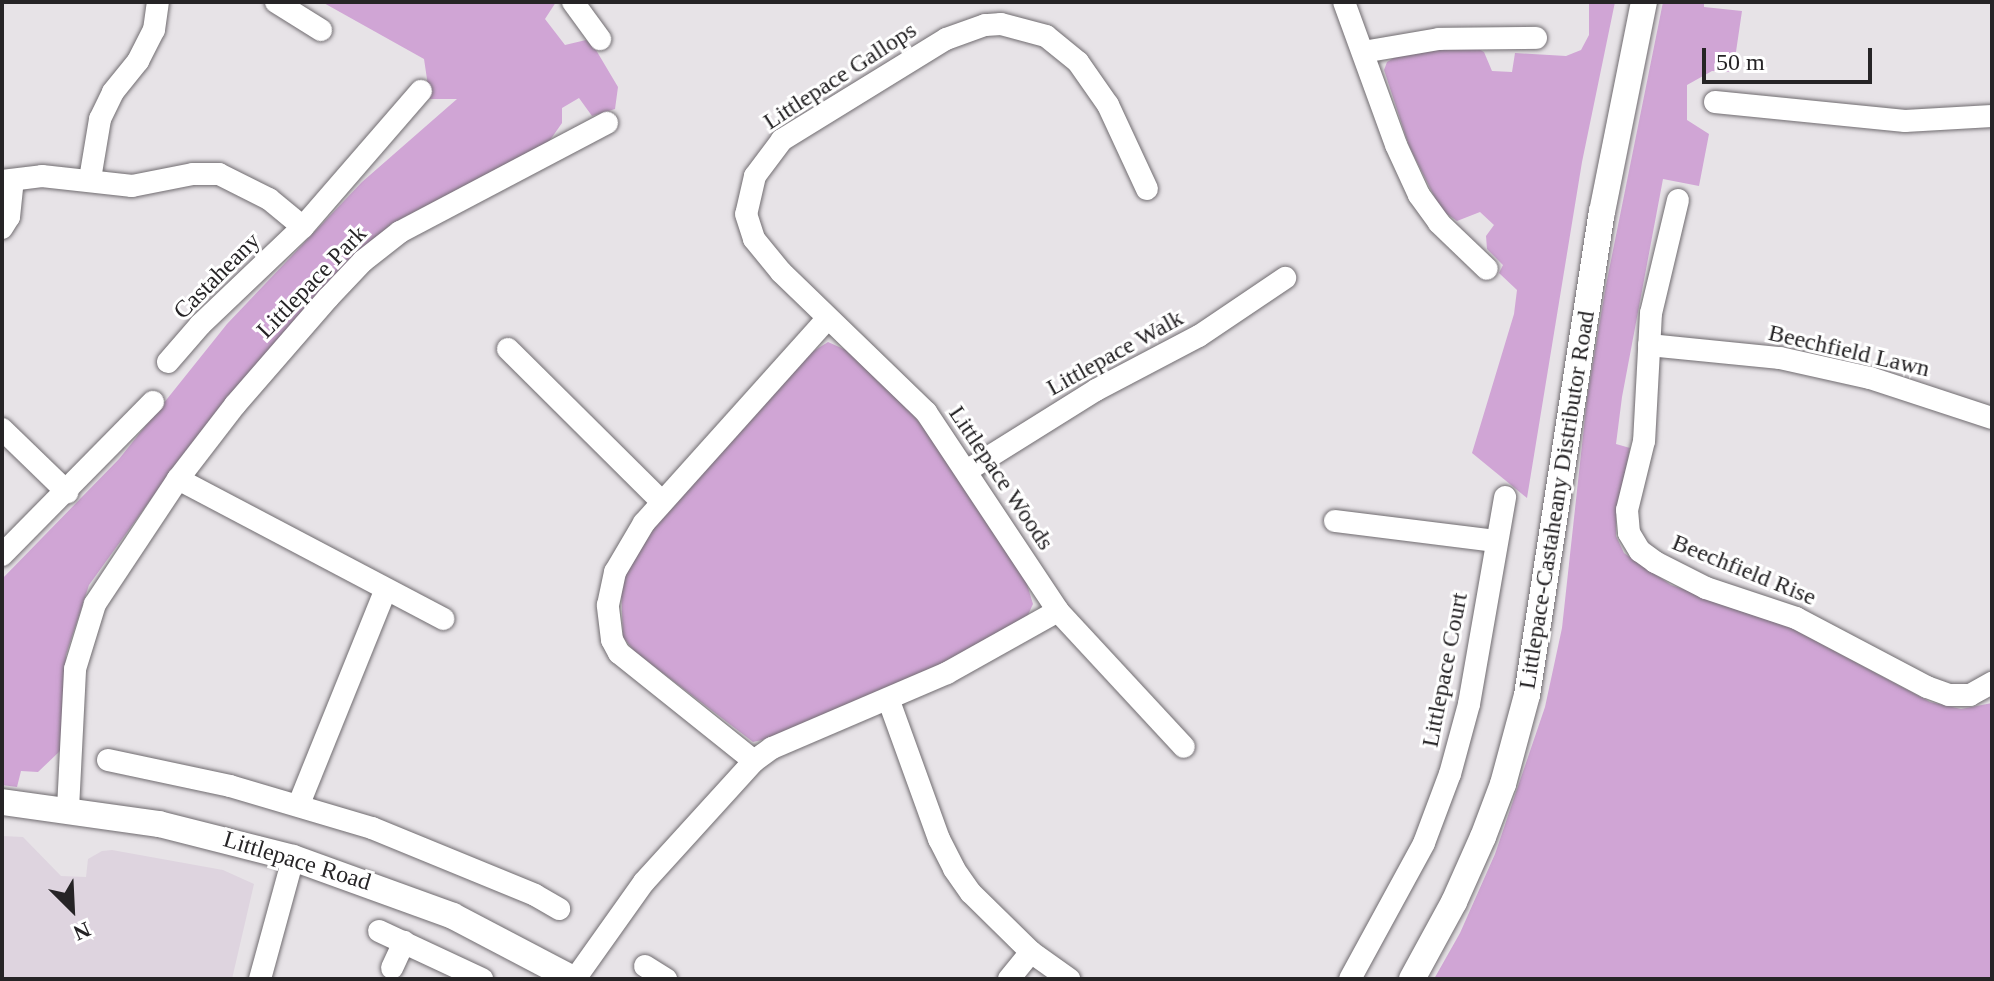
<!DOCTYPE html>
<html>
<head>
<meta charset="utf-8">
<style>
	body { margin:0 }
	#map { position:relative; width:1994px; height:981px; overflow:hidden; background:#e7e3e7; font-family:Georgia,serif }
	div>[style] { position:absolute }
	.built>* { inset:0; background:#ded4df }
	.green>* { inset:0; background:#d0a5d5 }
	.roads { filter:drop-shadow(0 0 2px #706c70) drop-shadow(0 0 2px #706c70) }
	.minor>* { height:22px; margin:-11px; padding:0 11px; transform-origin:11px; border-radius:11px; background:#fff }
	.tertiary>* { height:26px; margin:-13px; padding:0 13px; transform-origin:13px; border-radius:13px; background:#fff }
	span { translate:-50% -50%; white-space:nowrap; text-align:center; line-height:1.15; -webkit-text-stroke:6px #fff; paint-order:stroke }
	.street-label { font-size:24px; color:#262426 }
	.frame { position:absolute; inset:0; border:4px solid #262426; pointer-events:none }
	.north { position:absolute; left:32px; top:869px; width:80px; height:80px; -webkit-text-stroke:6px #fff; paint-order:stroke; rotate:156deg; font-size:22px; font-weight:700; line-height:32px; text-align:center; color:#262426 }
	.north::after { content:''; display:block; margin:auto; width:28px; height:36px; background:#262426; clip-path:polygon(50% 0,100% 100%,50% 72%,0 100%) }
	.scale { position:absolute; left:1702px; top:48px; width:170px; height:36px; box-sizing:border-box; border:4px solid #262426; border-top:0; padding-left:10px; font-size:24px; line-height:28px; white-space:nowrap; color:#262426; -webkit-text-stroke:6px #fff; paint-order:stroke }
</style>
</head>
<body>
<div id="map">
	<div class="built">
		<div style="clip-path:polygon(2px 836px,23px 837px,61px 876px,86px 877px,88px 859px,102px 851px,112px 850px,223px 870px,254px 884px,232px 979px,2px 979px)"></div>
	</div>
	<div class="green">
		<div style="clip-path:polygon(322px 2px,556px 2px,545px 19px,565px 45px,586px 40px,596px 50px,618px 87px,615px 109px,592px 116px,579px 98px,562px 108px,562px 123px,548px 143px,391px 224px,318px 293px,162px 484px,89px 585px,66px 655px,60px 751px,38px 772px,21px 771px,17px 787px,2px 785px,2px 579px,119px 459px,227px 324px,362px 182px,457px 99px,430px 99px,424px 59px)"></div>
		<div style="clip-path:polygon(1589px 2px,1615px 2px,1582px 162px,1527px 498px,1472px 453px,1514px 314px,1517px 290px,1499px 273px,1503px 265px,1487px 249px,1486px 236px,1494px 225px,1480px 212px,1457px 221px,1441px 210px,1409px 146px,1384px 70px,1387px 62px,1397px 56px,1424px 49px,1475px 47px,1484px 52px,1492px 71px,1512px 72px,1515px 53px,1566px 56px,1581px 50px,1589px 35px)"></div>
		<div style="clip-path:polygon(1663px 2px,1704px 2px,1704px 7px,1742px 11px,1733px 72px,1712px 71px,1687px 85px,1687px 120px,1709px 134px,1699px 186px,1663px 179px,1622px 397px,1616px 444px,1630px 448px,1616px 517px,1616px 536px,1624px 553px,1671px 585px,1778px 621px,1930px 702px,1961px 709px,1992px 703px,1992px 979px,1434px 979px,1460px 933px,1495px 854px,1545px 707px,1562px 628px,1587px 399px,1606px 285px)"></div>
		<div style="clip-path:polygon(828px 342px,848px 351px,905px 405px,928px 433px,1025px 578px,1033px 604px,1027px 617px,929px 671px,771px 738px,753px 742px,634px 651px,623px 637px,621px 587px,627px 571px,655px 527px,809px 354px)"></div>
	</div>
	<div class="roads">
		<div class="minor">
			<div style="left:276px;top:2px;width:53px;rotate:31.9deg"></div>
			<div style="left:573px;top:2px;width:46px;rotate:53.9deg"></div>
			<div style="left:1344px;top:2px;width:152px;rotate:70deg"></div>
			<div style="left:1396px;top:145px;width:55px;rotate:65.3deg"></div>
			<div style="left:1419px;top:195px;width:34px;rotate:54deg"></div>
			<div style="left:1439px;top:223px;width:66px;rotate:43.8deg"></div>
			<div style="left:1363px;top:52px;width:77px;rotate:-9.7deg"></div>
			<div style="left:1439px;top:39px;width:97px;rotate:-0.6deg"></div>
			<div style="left:1715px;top:102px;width:191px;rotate:5.7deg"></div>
			<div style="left:1905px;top:121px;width:87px;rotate:-3.3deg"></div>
			<div style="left:90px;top:179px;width:61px;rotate:-80.5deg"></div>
			<div style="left:100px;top:119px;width:30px;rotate:-64deg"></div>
			<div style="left:113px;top:92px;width:40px;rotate:-51deg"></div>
			<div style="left:138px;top:61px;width:35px;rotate:-63deg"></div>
			<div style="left:154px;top:30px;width:28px;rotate:-82deg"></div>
			<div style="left:2px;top:181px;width:40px;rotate:-7.1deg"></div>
			<div style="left:42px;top:176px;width:91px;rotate:6.3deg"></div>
			<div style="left:132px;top:186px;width:62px;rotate:-11.1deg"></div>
			<div style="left:193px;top:174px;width:26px"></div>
			<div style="left:219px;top:174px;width:56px;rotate:26.6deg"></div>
			<div style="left:269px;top:199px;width:44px;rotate:39.5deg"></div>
			<div style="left:1147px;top:189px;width:93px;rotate:-114.9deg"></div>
			<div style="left:1108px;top:105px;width:52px;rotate:-124.9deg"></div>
			<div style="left:1078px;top:62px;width:41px;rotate:-140.9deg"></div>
			<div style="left:1046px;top:36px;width:47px;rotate:-165.1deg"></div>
			<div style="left:1001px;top:24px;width:16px;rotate:176deg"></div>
			<div style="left:985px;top:25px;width:41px;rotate:160.3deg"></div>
			<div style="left:946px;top:39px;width:193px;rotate:148.4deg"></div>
			<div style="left:782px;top:140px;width:45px;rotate:126.9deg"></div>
			<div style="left:755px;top:176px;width:39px;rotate:103deg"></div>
			<div style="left:746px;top:214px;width:26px;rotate:72deg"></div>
			<div style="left:754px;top:239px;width:43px;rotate:50.7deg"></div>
			<div style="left:781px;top:272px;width:202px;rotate:44deg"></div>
			<div style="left:926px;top:412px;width:239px;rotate:56.4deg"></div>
			<div style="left:1058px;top:611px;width:185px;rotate:47.2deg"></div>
			<div style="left:1678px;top:200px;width:116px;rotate:103.4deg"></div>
			<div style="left:1651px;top:313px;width:128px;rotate:93.1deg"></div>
			<div style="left:1644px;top:441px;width:71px;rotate:103.8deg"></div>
			<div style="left:1627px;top:510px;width:23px;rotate:85deg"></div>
			<div style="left:1629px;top:533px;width:21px;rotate:59deg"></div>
			<div style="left:1640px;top:551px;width:19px;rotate:36deg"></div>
			<div style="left:1655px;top:562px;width:57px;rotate:27deg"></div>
			<div style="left:1706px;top:588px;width:95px;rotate:18.4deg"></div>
			<div style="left:1796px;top:618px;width:148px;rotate:27.8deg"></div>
			<div style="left:1927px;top:687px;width:23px;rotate:20deg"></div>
			<div style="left:1949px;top:695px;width:21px"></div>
			<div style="left:1970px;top:695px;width:25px;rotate:-29deg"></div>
			<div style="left:2px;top:228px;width:13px;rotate:-58deg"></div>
			<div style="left:9px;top:217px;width:37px;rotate:-84deg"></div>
			<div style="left:1649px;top:345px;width:132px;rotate:5.7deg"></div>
			<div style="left:1780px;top:358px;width:92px;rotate:12.5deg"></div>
			<div style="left:1870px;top:378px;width:128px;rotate:18.2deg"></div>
			<div style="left:508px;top:349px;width:217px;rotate:44.8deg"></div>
			<div style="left:168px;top:362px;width:49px;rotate:-49.1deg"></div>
			<div style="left:200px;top:325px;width:142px;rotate:-43.6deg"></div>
			<div style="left:303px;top:227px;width:180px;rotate:-49.1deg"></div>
			<div style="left:2px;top:429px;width:91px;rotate:44.1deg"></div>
			<div style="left:968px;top:470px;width:151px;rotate:-32deg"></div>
			<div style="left:1096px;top:390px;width:116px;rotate:-27.7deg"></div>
			<div style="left:1199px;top:336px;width:104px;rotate:-34deg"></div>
			<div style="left:178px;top:479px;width:300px;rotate:27.8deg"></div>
			<div style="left:1335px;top:521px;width:161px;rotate:7.1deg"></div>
			<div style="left:2px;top:555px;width:215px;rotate:-45.4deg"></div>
			<div style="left:889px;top:701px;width:147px;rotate:70.1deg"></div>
			<div style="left:939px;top:839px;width:34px;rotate:63deg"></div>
			<div style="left:954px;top:869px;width:29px;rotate:55deg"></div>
			<div style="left:971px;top:893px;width:84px;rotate:44.5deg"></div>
			<div style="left:1031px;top:952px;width:47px;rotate:35.4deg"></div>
			<div style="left:108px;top:760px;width:125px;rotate:12deg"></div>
			<div style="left:230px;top:786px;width:148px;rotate:16.5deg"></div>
			<div style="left:372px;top:828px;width:176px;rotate:22.3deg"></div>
			<div style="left:535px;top:895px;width:28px;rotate:30deg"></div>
			<div style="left:754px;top:761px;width:173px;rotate:-141.3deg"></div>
			<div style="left:619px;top:653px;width:15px;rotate:-118deg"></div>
			<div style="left:612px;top:640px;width:35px;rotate:-97deg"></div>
			<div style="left:608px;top:605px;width:34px;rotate:-78deg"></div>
			<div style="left:615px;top:572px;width:57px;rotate:-59.4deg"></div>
			<div style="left:644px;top:523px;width:274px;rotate:-48.1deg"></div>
			<div style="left:299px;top:804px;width:230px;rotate:-68deg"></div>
			<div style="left:68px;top:809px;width:140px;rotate:-87.1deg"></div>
			<div style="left:75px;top:669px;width:68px;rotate:-72.9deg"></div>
			<div style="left:95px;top:604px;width:150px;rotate:-56.4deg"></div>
			<div style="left:178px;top:479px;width:93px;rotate:-52.4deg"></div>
			<div style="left:235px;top:405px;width:142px;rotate:-49deg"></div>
			<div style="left:328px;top:298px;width:51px;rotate:-46.6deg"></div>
			<div style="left:363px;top:261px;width:47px;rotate:-38.1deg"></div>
			<div style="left:400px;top:232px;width:234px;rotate:-27.8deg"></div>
			<div style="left:379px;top:931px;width:114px;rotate:25deg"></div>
			<div style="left:645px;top:966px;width:25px;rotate:32deg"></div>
			<div style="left:392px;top:968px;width:29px;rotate:-65deg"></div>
			<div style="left:260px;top:979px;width:125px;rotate:-74.7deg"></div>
			<div style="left:575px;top:979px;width:119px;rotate:-54.6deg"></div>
			<div style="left:644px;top:882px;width:164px;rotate:-47.7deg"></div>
			<div style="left:754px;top:761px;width:22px;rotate:-36deg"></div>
			<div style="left:772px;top:748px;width:190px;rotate:-23.2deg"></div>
			<div style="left:947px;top:673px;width:127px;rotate:-29.2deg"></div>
			<div style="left:1009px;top:979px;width:35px;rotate:-51deg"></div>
			<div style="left:1350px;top:979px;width:155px;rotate:-61.4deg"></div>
			<div style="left:1424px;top:843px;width:74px;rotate:-69.4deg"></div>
			<div style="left:1450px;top:774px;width:73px;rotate:-74.8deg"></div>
			<div style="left:1469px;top:704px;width:210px;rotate:-80.1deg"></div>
		</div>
		<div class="tertiary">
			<div style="left:2px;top:802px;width:159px;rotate:8deg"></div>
			<div style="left:159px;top:824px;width:138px;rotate:14.2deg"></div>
			<div style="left:293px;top:858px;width:170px;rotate:19.9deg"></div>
			<div style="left:453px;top:916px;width:136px;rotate:27.7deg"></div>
			<div style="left:1412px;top:979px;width:88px;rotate:-61.4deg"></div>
			<div style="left:1454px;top:902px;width:71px;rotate:-66deg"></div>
			<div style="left:1483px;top:837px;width:57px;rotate:-69.3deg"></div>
			<div style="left:1503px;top:784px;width:92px;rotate:-74.9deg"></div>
			<div style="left:1527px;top:695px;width:489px;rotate:-81.2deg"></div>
			<div style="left:1602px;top:212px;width:214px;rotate:-78.7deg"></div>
		</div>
	</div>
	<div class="street-label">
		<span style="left:840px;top:76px;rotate:-33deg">Littlepace Gallops</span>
		<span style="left:217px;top:276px;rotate:-45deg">Castaheany</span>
		<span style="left:312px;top:282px;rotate:-46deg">Littlepace Park</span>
		<span style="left:1849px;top:351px;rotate:13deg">Beechfield Lawn</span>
		<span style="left:1115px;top:353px;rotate:-29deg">Littlepace Walk</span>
		<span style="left:1001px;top:478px;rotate:56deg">Littlepace Woods</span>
		<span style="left:1557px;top:500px;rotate:-81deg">Littlepace-Castaheany Distributor Road</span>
		<span style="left:1744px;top:570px;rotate:22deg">Beechfield Rise</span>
		<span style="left:1445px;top:670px;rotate:-79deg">Littlepace Court</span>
		<span style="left:297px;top:861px;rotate:17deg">Littlepace Road</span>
	</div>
	<div class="frame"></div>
	<div class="north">N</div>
	<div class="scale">50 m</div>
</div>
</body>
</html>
